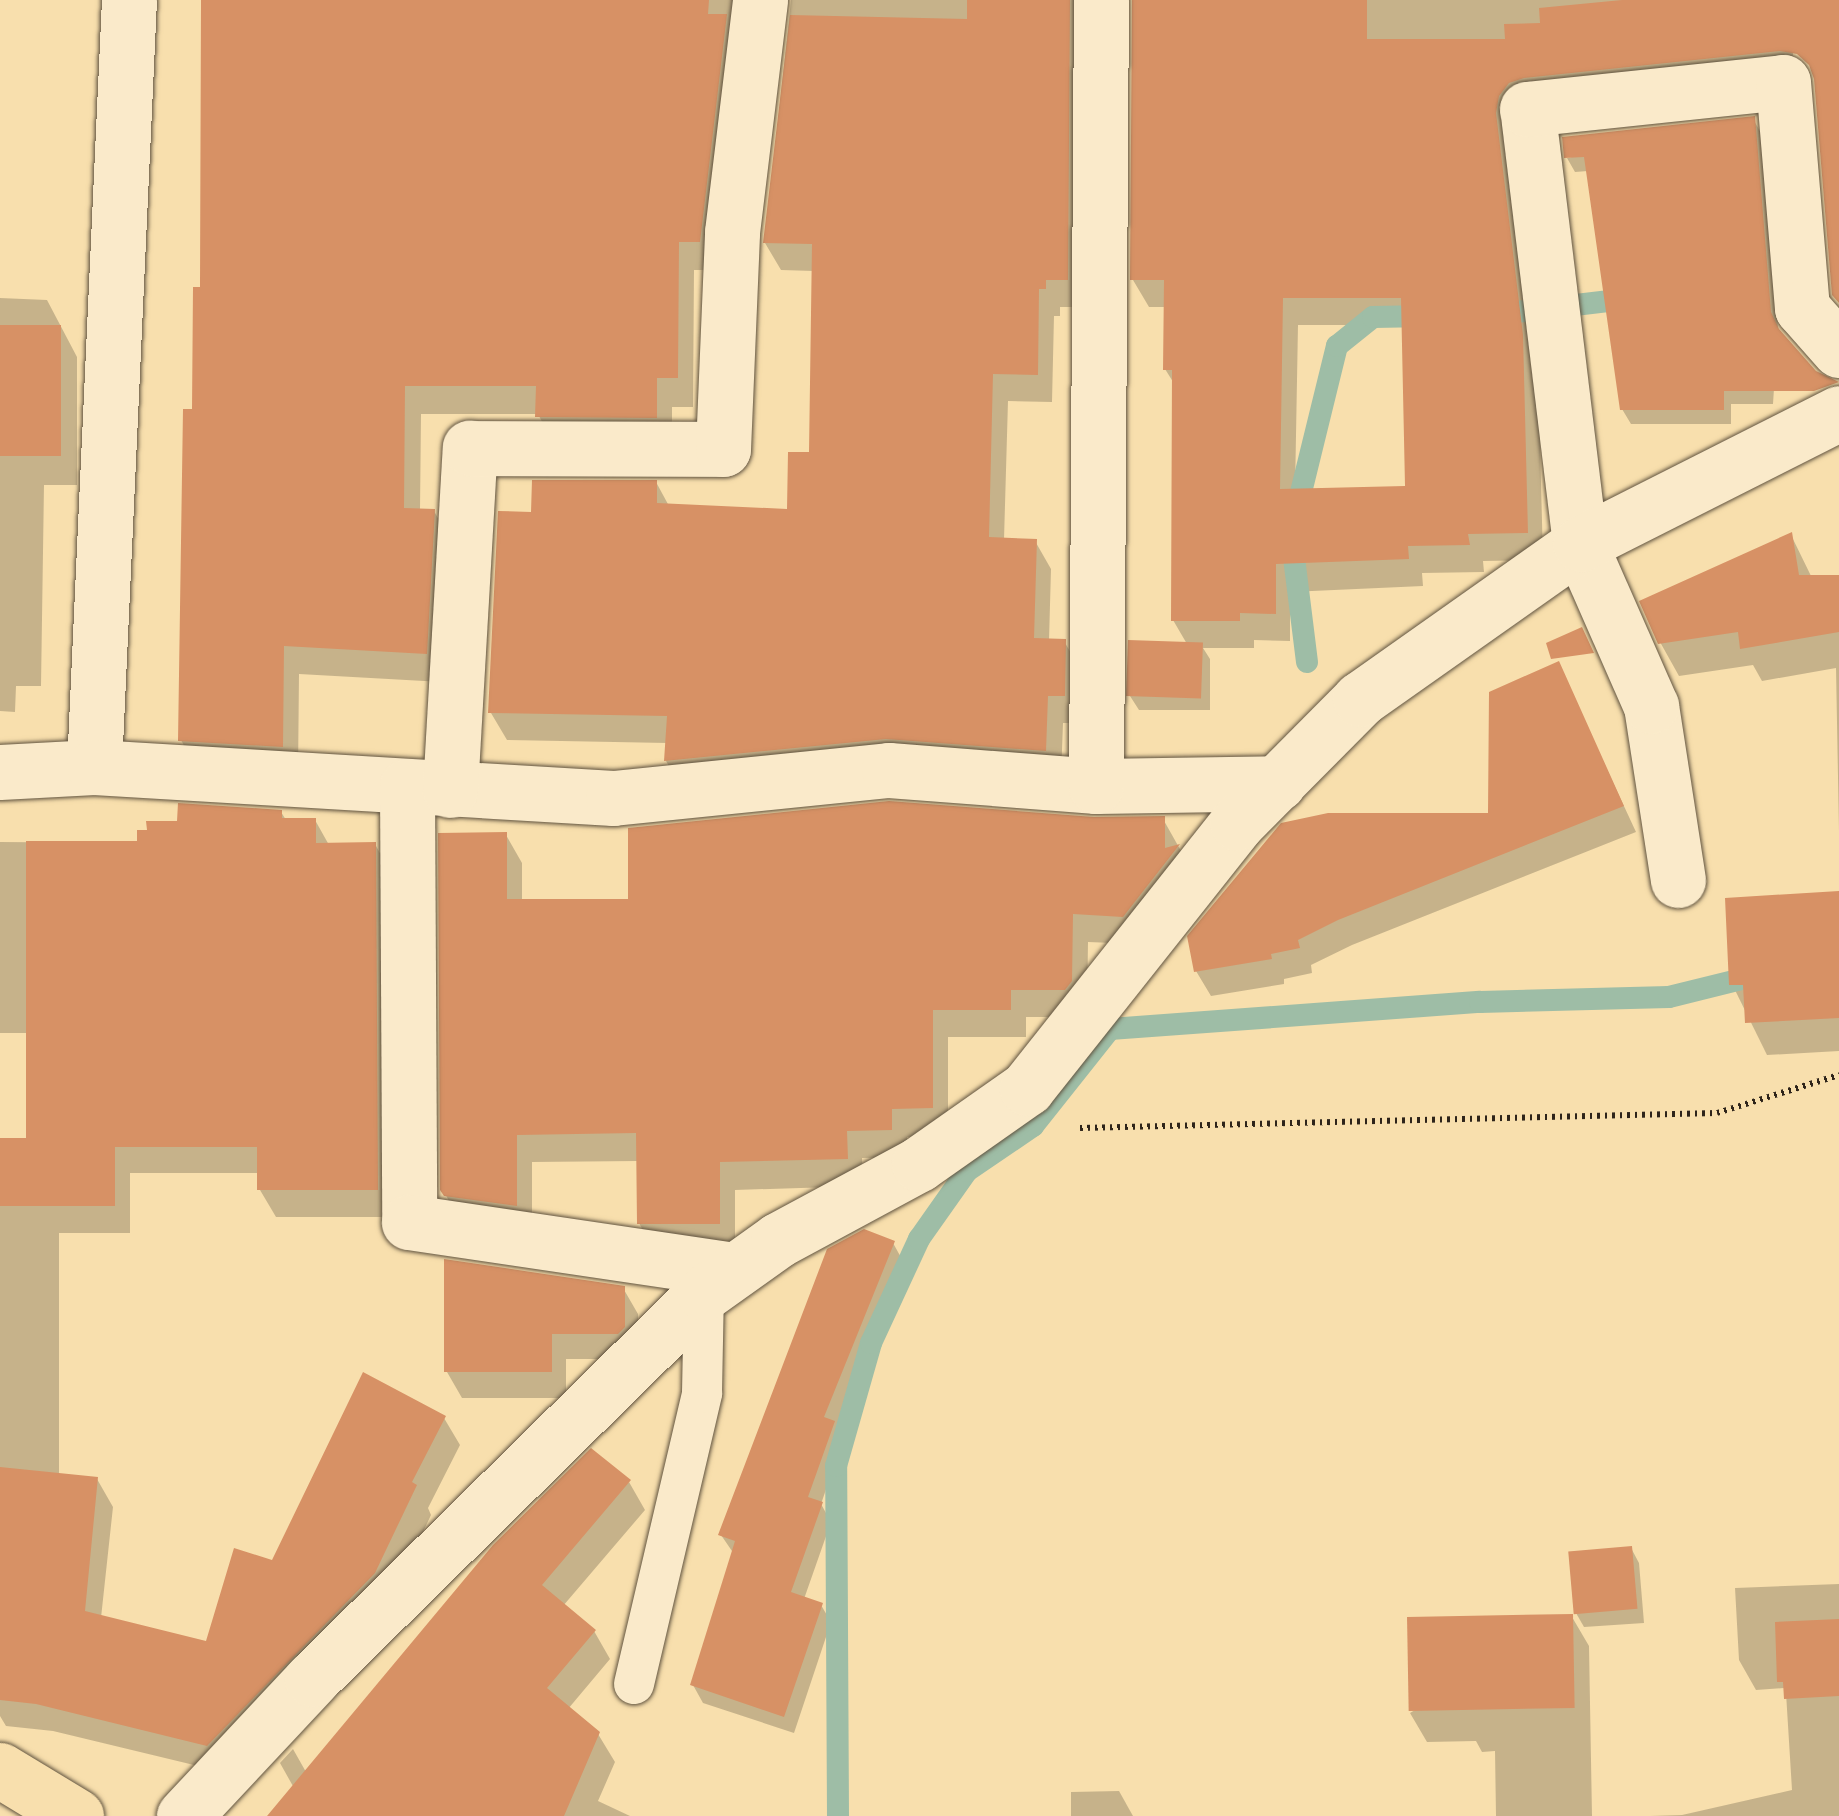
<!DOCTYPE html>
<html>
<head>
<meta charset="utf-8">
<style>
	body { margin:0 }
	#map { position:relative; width:1839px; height:1816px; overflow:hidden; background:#f8dfad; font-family:"Libre Caslon Text",serif }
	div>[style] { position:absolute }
	.shadow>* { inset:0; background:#0003 }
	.stream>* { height:22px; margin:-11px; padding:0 11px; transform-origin:11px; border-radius:11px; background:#9ebda6 }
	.building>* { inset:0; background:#d79165; transform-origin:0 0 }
	.path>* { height:6px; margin-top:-3px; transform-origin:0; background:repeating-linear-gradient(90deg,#2e241a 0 2.5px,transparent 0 7.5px) }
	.roads { filter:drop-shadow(0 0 2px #60533f) drop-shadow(0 0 2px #60533f) }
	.lane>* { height:40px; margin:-20px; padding:0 20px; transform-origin:20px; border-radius:20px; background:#faeaca }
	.street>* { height:55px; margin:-27.5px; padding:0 27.5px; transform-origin:27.5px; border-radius:27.5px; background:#faeaca }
	.primary>* { height:55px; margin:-27.5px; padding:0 27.5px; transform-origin:27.5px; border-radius:27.5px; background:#f8dfad }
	span { translate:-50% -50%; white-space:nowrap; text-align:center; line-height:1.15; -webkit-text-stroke:8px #faeaca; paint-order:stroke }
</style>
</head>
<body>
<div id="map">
	<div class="shadow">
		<div style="clip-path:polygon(204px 0,734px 0,716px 270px,694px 270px,693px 407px,672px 407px,672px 446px,554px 445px,538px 414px,421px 414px,420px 511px,434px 511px,450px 540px,442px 682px,299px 674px,298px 775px,197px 769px,181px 740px,203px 290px)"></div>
		<div style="clip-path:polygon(791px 0,1103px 0,1083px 307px,1060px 307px,1060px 316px,1054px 316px,1052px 402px,1008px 401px,1004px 540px,1035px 541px,1051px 569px,1049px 641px,1064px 641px,1080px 669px,1080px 723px,1063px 723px,1061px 778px,682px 788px,666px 761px,667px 743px,507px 740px,491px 713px,533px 515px,656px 482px,669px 506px,789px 512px,811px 455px,814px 271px,781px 270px,765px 243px)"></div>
		<div style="clip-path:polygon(evenodd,1135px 0,1839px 0,1839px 159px,1816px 78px,1793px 27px,1793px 78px,1540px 105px,1538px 365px,1543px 560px,1483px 561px,1484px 572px,1422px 573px,1423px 586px,1290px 592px,1290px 641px,1254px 640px,1254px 648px,1203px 648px,1210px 659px,1210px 710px,1139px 710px,1130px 696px,1187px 644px,1173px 620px,1175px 385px,1165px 369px,1166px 307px,1149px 307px,1133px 280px,1135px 0,1298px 325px,1404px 325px,1407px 489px,1295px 491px,1298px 325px)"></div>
		<div style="clip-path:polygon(1753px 119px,1761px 133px,1778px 327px,1773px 404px,1731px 404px,1731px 424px,1631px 424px,1622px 409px,1588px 171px,1575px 172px,1567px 158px)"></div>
		<div style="clip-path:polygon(0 298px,47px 300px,77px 357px,77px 485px,44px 485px,41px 686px,16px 686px,15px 712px,0 711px)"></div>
		<div style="clip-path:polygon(1791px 535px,1812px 578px,1839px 577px,1839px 832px,1836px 668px,1762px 681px,1753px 665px,1679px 676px,1660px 642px)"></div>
		<div style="clip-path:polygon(1558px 664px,1636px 832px,1352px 945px,1311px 965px,1312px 973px,1284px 979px,1284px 984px,1211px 996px,1196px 971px,1490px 815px)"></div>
		<div style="clip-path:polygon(281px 812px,286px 820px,315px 820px,329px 845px,375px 844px,390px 872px,392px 1217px,276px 1217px,260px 1190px,260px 1173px,130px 1173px,130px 1233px,59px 1233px,59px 1475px,97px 1479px,113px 1507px,101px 1618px,207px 1644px,273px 1563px,444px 1418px,460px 1445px,428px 1508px,431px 1515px,390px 1601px,223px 1772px,53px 1731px,6px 1726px,0 1716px,0 1141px,29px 1141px,29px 1033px,0 1033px,0 842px,140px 843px)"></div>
		<div style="clip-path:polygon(1163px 819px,1194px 874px,1139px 944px,1088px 942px,1087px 1010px,1081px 1017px,1026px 1017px,1026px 1037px,948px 1037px,948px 1135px,907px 1137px,907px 1157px,862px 1158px,863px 1186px,735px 1190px,735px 1252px,655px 1252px,639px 1223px,638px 1161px,532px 1162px,532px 1233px,459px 1219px,443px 1190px,506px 835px,522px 863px,522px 902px,631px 902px,1094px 820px)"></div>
		<div style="clip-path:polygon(1839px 893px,1839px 1051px,1767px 1055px,1732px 984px)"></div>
		<div style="clip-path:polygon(893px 1243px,903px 1261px,836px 1427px,843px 1440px,821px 1504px,831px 1522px,804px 1599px,821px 1605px,831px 1622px,794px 1733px,703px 1703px,693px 1685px,734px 1554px,721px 1535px)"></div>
		<div style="clip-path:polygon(623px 1288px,638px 1314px,638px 1354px,633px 1359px,566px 1359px,566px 1398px,462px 1398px,447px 1372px)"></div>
		<div style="clip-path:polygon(629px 1482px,645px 1510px,563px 1606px,594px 1631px,610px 1659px,568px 1709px,598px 1734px,615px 1762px,598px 1801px,630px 1816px,270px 1816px,294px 1788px,280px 1763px,293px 1749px,306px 1772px)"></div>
		<div style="clip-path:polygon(1631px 1548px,1639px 1563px,1644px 1623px,1584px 1627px,1576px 1613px)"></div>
		<div style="clip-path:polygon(1839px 1584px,1839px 1816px,1650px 1816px,1682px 1815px,1792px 1790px,1786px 1693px,1784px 1688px,1756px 1690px,1739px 1660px,1735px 1588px)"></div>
		<div style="clip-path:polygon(1572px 1617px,1589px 1646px,1592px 1816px,1496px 1816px,1495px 1751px,1482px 1752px,1476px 1741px,1427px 1742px,1410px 1713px)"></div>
		<div style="clip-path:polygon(1119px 1791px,1133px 1816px,1071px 1816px,1071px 1792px)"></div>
	</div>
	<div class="stream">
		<div style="left:1491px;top:315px;width:143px;rotate:-6.8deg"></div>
		<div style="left:1307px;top:662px;width:130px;rotate:-97.1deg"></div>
		<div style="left:1291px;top:533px;width:193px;rotate:-76.2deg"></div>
		<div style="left:1337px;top:346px;width:46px;rotate:-38.9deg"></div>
		<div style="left:1373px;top:317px;width:56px;rotate:-1deg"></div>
		<div style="left:838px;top:1816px;width:350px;rotate:-90.3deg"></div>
		<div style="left:836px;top:1466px;width:128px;rotate:-74.1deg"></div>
		<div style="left:871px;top:1343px;width:115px;rotate:-65.2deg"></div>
		<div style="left:919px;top:1239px;width:83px;rotate:-54.8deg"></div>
		<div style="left:967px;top:1171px;width:80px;rotate:-34.3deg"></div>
		<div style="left:1033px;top:1126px;width:124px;rotate:-51.6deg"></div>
		<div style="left:1110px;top:1029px;width:371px;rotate:-4.2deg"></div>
		<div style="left:1480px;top:1002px;width:189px;rotate:-1.5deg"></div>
		<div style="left:1669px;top:997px;width:92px;rotate:-13.9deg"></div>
	</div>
	<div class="building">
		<div style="clip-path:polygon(201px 0,709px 0,708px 14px,727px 14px,700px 242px,679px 242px,678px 378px,657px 378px,657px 418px,535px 417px,536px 386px,405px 386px,404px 508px,435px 509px,427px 654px,284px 646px,283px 747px,178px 741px,183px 409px,192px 409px,193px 287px,200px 287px)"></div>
		<div style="clip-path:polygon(967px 0,1070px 0,1068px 280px,1046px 280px,1046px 289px,1039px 289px,1038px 375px,993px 374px,989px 537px,1037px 539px,1034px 638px,1066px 639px,1065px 696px,1048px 696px,1046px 751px,886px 739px,664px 761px,667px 716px,488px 713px,498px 511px,531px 512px,532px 480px,657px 480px,657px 503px,787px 509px,788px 452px,809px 452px,812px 244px,763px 243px,790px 15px,967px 19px)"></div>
		<div style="clip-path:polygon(evenodd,1132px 0,1367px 0,1367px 39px,1505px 39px,1504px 24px,1540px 23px,1539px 8px,1622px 0,1839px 0,1839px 303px,1832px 295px,1814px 79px,1809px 65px,1797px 54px,1780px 51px,1524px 78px,1509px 83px,1499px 96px,1496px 113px,1523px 335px,1528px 533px,1468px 534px,1470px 545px,1408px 546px,1409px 559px,1276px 564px,1276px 614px,1240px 613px,1240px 621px,1171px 621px,1172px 370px,1163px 370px,1164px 280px,1130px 280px,1132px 0,1283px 298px,1401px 298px,1405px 486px,1280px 489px,1283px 298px)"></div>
		<div style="clip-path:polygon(1755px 116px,1771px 312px,1779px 329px,1816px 371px,1839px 382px,1814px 391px,1724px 391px,1724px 410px,1620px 410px,1584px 157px,1564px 158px,1562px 137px)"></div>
		<div style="left:0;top:325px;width:61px;height:131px"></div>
		<div style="clip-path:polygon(1792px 532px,1799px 575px,1839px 575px,1839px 632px,1740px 649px,1738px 632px,1658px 644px,1639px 601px)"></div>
		<div style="clip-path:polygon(1582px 627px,1594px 653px,1551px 659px,1546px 643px)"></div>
		<div style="left:1128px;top:640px;width:75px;height:56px;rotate:2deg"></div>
		<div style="clip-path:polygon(1559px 661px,1624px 806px,1338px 920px,1298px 940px,1300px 948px,1271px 954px,1272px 959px,1194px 972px,1187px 936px,1281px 823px,1328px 813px,1488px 813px,1489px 692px)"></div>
		<div style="clip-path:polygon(889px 801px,1094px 817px,1165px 816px,1165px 848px,1180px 844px,1123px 917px,1073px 914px,1072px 981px,1065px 990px,1011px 990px,1011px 1010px,933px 1010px,933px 1108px,892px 1109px,892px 1130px,847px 1131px,848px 1159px,720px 1162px,720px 1224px,637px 1224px,636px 1133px,517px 1135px,517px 1206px,444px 1196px,440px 1190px,438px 833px,507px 832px,507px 899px,628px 899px,628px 828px)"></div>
		<div style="clip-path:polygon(178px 803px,282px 810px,282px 818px,316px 818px,316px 843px,376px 842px,378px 1190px,257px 1190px,257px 1147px,115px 1147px,115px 1206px,0 1206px,0 1138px,26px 1138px,26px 841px,137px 841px,137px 830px,147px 830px,146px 821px,177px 821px)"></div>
		<div style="clip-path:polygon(1839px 891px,1839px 1018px,1745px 1023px,1743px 985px,1729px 985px,1725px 898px)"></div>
		<div style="clip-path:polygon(864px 1229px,895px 1241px,824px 1417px,835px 1421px,808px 1497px,823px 1502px,791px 1592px,823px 1603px,784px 1717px,690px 1685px,735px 1541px,718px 1535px,827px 1249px)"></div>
		<div style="clip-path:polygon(444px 1259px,625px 1286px,625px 1327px,618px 1334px,552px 1334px,552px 1372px,444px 1372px)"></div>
		<div style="clip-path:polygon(363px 1372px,446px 1416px,412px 1482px,417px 1485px,375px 1573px,207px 1746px,36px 1704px,0 1700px,0 1467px,98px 1477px,85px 1611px,206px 1641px,234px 1548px,272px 1560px)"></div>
		<div style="clip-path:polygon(591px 1448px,631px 1480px,542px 1585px,596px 1630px,547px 1688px,600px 1732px,564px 1816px,267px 1816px,493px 1545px)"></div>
		<div style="left:1632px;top:1546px;width:63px;height:64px;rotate:85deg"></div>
		<div style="left:1573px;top:1614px;width:94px;height:166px;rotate:89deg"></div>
		<div style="clip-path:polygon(1839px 1619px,1839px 1696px,1784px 1699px,1783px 1682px,1777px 1682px,1775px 1622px)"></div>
	</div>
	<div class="path">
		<div style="left:1080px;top:1128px;width:637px;rotate:-1.35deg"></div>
		<div style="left:1717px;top:1113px;width:128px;rotate:-17.3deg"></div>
	</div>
	<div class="roads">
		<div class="lane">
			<div style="left:634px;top:1684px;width:299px;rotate:-76.8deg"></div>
			<div style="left:702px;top:1393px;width:100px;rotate:-88.9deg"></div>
		</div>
		<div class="street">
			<div style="left:94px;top:767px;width:768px;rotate:-87.39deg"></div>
			<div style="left:0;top:772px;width:94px;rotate:-3deg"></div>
			<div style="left:94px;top:767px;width:520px;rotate:3.42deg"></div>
			<div style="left:613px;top:798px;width:277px;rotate:-5.8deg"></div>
			<div style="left:889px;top:770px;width:208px;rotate:4.4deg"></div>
			<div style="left:1096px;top:786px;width:182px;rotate:-0.9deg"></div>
			<div style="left:407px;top:786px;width:436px;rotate:89.7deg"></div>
			<div style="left:409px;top:1222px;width:328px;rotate:8.4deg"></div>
			<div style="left:1096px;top:786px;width:786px;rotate:-89.64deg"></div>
			<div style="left:450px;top:790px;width:343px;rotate:-86.7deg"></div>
			<div style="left:470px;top:448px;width:253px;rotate:0.2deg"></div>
			<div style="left:723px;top:449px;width:217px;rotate:-87.6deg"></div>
			<div style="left:732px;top:232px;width:234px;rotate:-83.1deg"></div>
			<div style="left:1678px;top:880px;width:176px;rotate:-98.8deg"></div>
			<div style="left:1651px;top:706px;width:177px;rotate:-113.7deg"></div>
			<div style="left:1580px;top:544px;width:438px;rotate:-96.9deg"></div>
			<div style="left:1527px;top:109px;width:257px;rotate:-6deg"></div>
			<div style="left:1783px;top:82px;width:227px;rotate:85.2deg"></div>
			<div style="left:1802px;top:308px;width:56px;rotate:48.6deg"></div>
			<div style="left:184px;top:1816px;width:187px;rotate:-46.9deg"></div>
			<div style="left:312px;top:1679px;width:550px;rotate:-44.56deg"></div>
			<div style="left:704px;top:1293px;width:91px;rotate:-35.6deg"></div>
			<div style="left:778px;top:1240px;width:160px;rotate:-28.3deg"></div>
			<div style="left:919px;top:1164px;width:132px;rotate:-35.1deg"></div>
			<div style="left:1027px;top:1088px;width:338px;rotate:-51.6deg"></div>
			<div style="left:1237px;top:823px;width:175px;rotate:-45.2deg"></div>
			<div style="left:1360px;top:699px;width:269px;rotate:-35.2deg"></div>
			<div style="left:1580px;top:544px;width:290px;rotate:-26.8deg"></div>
		</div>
		<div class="primary">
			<div style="left:0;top:1770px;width:89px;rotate:31.2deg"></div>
		</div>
	</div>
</div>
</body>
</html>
